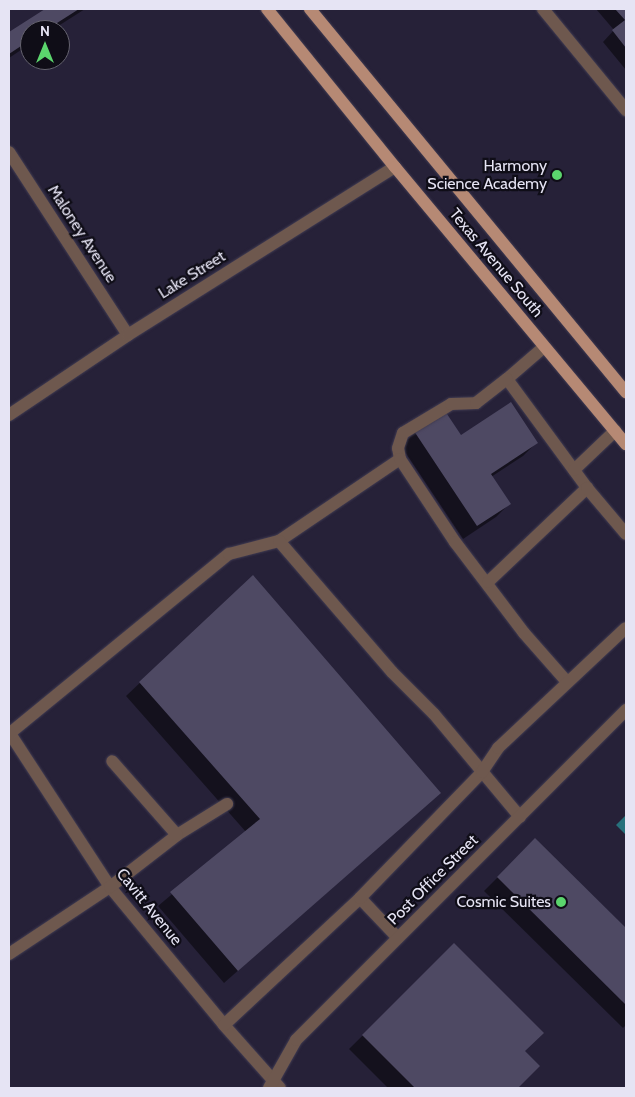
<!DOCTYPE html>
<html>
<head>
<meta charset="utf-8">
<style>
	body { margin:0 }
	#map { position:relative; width:635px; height:1097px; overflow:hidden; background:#262138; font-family:Cabin,sans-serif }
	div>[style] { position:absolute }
	.water>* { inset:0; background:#26717c }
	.shadow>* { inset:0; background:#0007 }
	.building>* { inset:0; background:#4e4963 }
	.roads { filter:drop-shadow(0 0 1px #413c52) drop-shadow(0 0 1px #413c52) }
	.minor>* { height:12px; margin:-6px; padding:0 6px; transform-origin:6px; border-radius:6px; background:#6e584e }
	.major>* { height:12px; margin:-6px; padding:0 6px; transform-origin:6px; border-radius:6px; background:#b68974 }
	.dots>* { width:14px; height:14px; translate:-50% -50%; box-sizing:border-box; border:2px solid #0f0d17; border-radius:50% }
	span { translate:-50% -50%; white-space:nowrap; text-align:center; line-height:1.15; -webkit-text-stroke:4.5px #0f0d17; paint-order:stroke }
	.poi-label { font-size:16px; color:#e6e4f4 }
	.right { translate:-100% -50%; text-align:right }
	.street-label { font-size:16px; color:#e6e4f4 }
	.frame { position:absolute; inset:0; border:10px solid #e6e4f4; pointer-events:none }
	.north { position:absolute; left:20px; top:20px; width:50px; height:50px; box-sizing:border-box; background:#0f0d17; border:1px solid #65636f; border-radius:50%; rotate:0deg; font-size:14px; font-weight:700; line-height:20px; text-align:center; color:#e6e4f4 }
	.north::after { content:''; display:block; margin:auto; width:18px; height:22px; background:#5bd56d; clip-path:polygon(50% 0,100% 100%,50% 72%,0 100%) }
</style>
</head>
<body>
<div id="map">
	<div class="water">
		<div style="clip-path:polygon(626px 815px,626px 835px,616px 825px)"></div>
	</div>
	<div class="shadow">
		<div style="clip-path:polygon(48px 9px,85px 9px,52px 30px,30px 30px,30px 44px,9px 58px,9px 34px)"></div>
		<div style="clip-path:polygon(596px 9px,626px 9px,626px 70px,603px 42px,614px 30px)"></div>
		<div style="clip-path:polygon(415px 432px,461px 437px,536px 443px,523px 456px,491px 477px,509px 504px,496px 517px,463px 539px,401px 446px)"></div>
		<div style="clip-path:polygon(253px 576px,440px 793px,224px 983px,158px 906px,246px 832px,126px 696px)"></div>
		<div style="clip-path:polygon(535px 840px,626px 929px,626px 1025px,623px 1028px,484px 891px)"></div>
		<div style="clip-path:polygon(454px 945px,523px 1051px,539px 1066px,517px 1088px,388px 1088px,349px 1049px)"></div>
	</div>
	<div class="building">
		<div style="clip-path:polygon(45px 9px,79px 9px,46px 30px,30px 30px,30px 40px,9px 54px,9px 32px)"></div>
		<div style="clip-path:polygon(615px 9px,626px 9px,626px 48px,612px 30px,625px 20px)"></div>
		<div style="clip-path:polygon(511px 402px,538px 443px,491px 474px,511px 504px,477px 526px,414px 431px,445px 411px,461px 435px)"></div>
		<div style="clip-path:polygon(253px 575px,441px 793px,238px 971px,170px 892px,260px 819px,139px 682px)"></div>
		<div style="clip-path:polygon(535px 838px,626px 928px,626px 1005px,497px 877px)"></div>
		<div style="clip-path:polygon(454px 943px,544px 1033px,525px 1051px,540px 1066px,518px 1088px,415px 1088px,362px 1035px)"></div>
	</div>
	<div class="roads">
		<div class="minor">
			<div style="left:543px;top:9px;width:131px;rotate:50.6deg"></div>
			<div style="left:9px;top:152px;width:218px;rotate:57deg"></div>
			<div style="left:544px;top:347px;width:49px;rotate:139.1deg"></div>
			<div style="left:507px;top:379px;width:135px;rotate:53.7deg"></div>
			<div style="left:9px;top:415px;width:143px;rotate:-33.9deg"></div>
			<div style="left:128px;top:335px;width:315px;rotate:-32.2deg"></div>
			<div style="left:400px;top:459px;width:11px;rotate:-100deg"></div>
			<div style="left:398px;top:448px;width:16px;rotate:-72deg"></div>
			<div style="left:403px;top:433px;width:56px;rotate:-31.1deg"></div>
			<div style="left:451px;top:404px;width:25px;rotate:-2deg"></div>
			<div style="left:476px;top:403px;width:39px;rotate:-38deg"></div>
			<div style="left:574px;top:470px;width:57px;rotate:-43.6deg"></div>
			<div style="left:279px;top:541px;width:146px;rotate:-34.1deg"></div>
			<div style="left:400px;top:459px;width:100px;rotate:56.5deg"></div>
			<div style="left:455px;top:542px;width:114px;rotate:52.8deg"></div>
			<div style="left:524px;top:633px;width:65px;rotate:48.7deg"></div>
			<div style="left:488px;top:582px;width:137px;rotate:-43.5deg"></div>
			<div style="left:587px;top:488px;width:60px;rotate:49.7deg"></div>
			<div style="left:9px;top:732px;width:185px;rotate:56.9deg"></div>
			<div style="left:110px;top:887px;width:179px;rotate:50.4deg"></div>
			<div style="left:224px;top:1025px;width:84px;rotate:48.4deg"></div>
			<div style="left:10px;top:733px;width:283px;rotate:-39.3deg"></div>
			<div style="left:229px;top:554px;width:52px;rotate:-14.6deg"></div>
			<div style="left:279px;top:541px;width:173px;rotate:49.2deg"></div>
			<div style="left:392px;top:672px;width:59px;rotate:45deg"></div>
			<div style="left:434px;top:714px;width:134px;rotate:50.1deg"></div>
			<div style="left:177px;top:835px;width:59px;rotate:-31.8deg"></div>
			<div style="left:360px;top:898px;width:55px;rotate:46.5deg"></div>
			<div style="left:9px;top:954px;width:121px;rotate:-33.6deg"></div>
			<div style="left:110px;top:887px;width:85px;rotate:-37.8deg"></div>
			<div style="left:177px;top:835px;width:98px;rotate:-131.3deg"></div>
			<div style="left:224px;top:1025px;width:186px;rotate:-43deg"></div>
			<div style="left:360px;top:898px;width:175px;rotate:-45.9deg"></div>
			<div style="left:482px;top:772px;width:29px;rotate:-56deg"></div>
			<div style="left:498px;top:748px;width:175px;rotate:-43.2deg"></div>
			<div style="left:269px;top:1088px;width:55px;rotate:-60.6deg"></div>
			<div style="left:296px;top:1040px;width:467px;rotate:-45deg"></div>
		</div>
		<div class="major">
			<div style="left:267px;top:9px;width:203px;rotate:51deg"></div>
			<div style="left:395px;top:167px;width:361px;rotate:50.2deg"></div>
			<div style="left:310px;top:9px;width:497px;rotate:50.5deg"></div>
		</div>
	</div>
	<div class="dots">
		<div style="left:557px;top:175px;background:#5bd56d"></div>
		<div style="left:561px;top:902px;background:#5bd56d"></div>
	</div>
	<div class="poi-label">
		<span class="right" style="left:547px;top:175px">Harmony<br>Science Academy</span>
		<span class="right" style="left:551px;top:902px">Cosmic Suites</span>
	</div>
	<div class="street-label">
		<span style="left:82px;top:234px;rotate:57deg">Maloney Avenue</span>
		<span style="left:496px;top:263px;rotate:50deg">Texas Avenue South</span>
		<span style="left:192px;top:275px;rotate:-32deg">Lake Street</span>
		<span style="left:433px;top:880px;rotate:-45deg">Post Office Street</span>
		<span style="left:149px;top:907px;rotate:51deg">Cavitt Avenue</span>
	</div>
	<div class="frame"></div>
	<div class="north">N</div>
</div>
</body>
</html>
